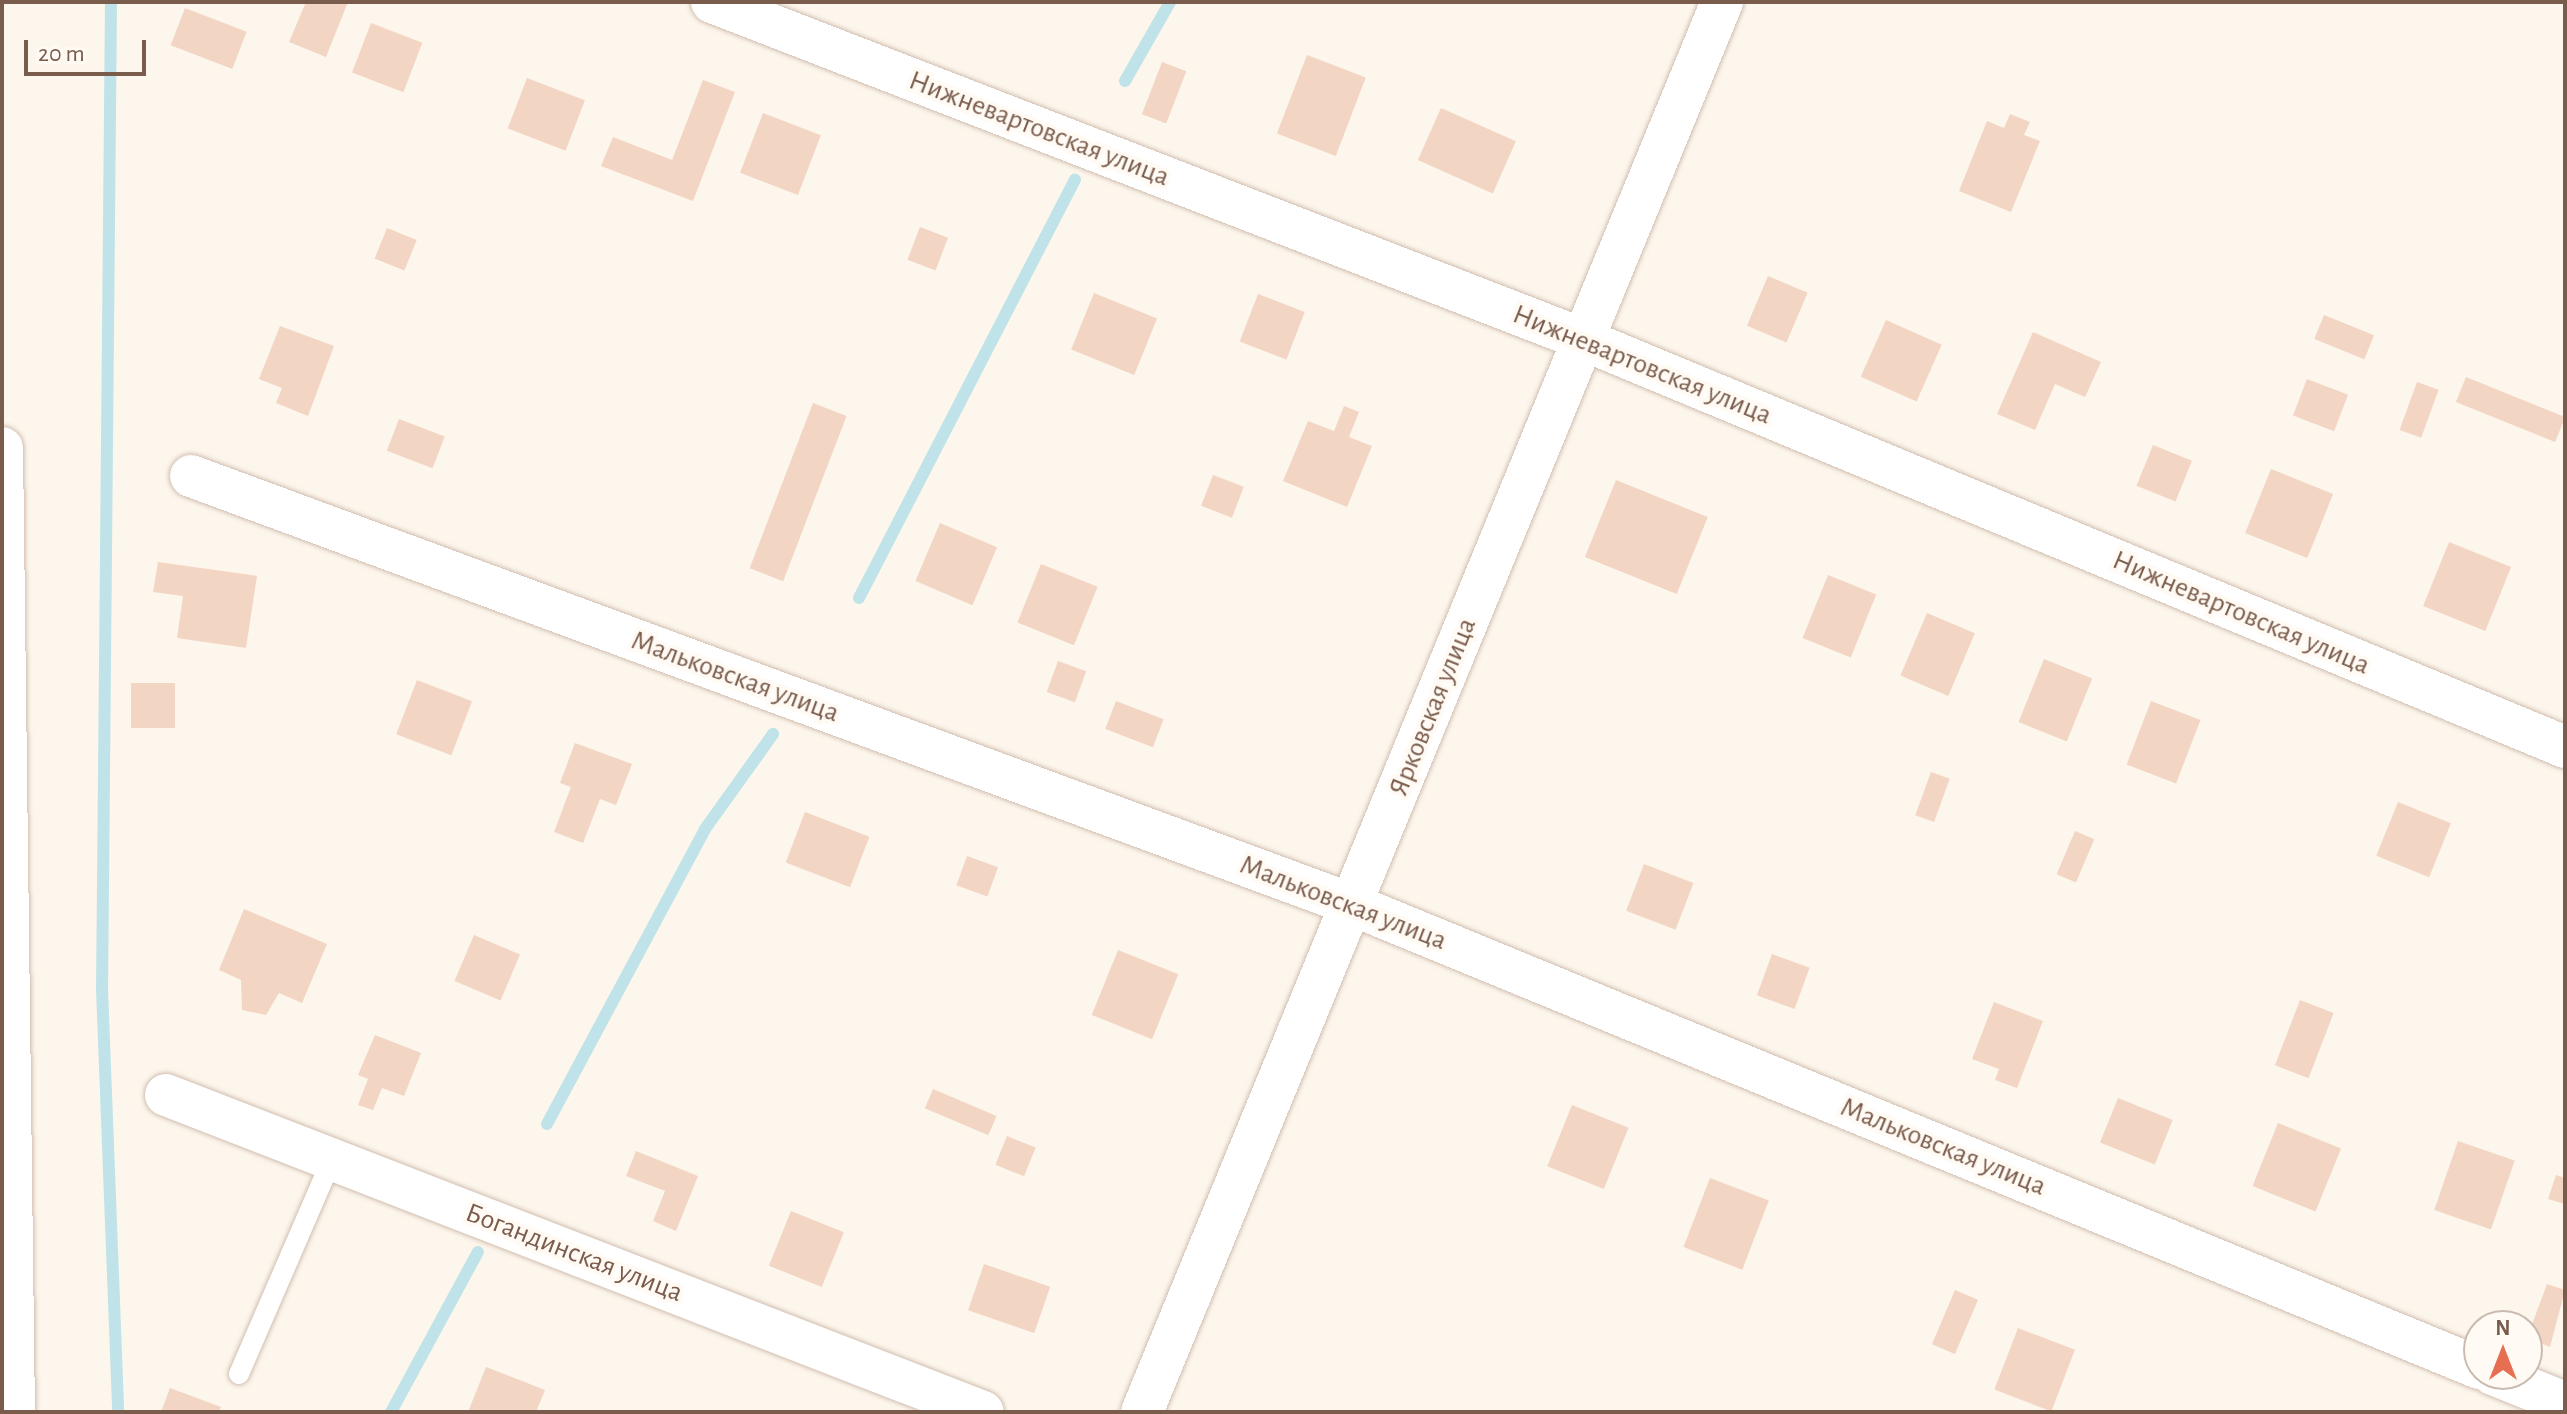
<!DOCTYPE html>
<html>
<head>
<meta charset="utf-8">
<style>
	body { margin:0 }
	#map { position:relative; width:2567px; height:1414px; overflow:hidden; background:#fdf6ec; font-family:"Alegreya Sans",sans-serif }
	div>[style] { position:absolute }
	.stream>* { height:12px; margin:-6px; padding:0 6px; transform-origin:6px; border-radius:6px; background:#bfe3e8 }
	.building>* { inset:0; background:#f3d5c3; transform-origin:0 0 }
	.roads { filter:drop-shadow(0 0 2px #d1beb0) drop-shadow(0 0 2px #d1beb0) }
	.lane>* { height:20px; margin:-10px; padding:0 10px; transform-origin:10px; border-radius:10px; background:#fff }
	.street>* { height:42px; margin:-21px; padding:0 21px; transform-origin:21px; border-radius:21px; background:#fff }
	span { translate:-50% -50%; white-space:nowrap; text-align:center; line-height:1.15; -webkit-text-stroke:8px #fffaf3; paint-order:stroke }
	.street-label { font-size:28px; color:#7a5c4d }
	.frame { position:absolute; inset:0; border:4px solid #7a5c4d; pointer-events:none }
	.north { position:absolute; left:2463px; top:1310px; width:80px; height:80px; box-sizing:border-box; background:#fffaf3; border:2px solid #cabbb1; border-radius:50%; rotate:0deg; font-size:22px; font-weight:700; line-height:32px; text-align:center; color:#7a5c4d }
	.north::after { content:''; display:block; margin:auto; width:28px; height:36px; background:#e76f51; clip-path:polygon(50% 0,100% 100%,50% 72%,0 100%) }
	.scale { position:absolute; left:24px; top:40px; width:122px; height:36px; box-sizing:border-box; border:4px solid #7a5c4d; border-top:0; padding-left:10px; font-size:24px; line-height:28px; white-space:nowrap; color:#7a5c4d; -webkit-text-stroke:6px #fffaf3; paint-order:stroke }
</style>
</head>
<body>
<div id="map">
	<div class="stream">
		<div style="left:111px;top:2px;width:987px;rotate:90.52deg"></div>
		<div style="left:102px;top:989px;width:423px;rotate:87.8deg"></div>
		<div style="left:1125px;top:81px;width:91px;rotate:-60.3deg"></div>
		<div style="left:859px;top:598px;width:471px;rotate:-62.7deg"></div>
		<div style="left:547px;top:1124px;width:335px;rotate:-61.8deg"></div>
		<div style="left:705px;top:829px;width:117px;rotate:-54.4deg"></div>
		<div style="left:391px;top:1412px;width:182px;rotate:-61.5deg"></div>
	</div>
	<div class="building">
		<div style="clip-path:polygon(306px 2px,348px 2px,326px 57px,289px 42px)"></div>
		<div style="left:185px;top:8px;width:66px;height:40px;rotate:21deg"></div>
		<div style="left:371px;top:23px;width:55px;height:53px;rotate:21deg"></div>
		<div style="left:1307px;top:55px;width:63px;height:84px;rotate:21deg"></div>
		<div style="left:1162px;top:62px;width:26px;height:56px;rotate:21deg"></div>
		<div style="left:527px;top:78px;width:62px;height:54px;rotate:21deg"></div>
		<div style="clip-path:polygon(703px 80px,735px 92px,693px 201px,601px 166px,613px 137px,672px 160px)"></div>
		<div style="left:1441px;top:108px;width:82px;height:57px;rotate:24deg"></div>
		<div style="left:763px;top:113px;width:62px;height:64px;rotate:21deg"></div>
		<div style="clip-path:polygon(2010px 114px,2030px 122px,2024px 135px,2040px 141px,2011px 212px,1959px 191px,1987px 121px,2004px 128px)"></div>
		<div style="left:920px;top:227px;width:30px;height:35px;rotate:21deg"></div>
		<div style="left:387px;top:228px;width:32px;height:33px;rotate:22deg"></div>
		<div style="left:1768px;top:276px;width:43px;height:54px;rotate:23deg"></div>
		<div style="left:1094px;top:293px;width:68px;height:61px;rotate:22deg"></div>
		<div style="left:1258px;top:294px;width:50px;height:51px;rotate:21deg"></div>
		<div style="left:2324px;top:315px;width:54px;height:26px;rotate:22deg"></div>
		<div style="left:1886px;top:320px;width:61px;height:62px;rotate:24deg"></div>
		<div style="clip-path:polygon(280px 326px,334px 346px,308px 416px,276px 403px,282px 388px,259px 379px)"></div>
		<div style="clip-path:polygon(2033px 332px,2101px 362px,2085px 397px,2055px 384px,2035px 430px,1997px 414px)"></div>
		<div style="left:2466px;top:377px;width:107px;height:27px;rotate:22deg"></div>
		<div style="left:2307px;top:379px;width:44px;height:39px;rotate:21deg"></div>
		<div style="left:2417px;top:382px;width:23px;height:51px;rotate:20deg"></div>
		<div style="left:813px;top:403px;width:36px;height:177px;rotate:21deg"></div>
		<div style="clip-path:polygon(1344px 406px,1359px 412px,1349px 437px,1372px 446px,1347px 507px,1283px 481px,1308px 421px,1334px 431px)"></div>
		<div style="left:399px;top:419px;width:49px;height:34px;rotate:21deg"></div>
		<div style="left:2153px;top:445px;width:42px;height:44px;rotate:22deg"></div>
		<div style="left:2271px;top:469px;width:67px;height:69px;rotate:22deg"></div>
		<div style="left:1213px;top:475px;width:33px;height:33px;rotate:21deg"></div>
		<div style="left:1616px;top:480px;width:99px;height:83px;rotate:22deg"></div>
		<div style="left:940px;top:523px;width:62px;height:63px;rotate:23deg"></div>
		<div style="left:2449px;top:542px;width:67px;height:69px;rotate:22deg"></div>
		<div style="clip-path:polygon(158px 562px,257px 576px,246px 648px,177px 638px,183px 596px,153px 592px)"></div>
		<div style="left:1041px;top:564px;width:61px;height:63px;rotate:22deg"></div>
		<div style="left:1828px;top:575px;width:52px;height:68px;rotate:22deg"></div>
		<div style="left:1927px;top:613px;width:52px;height:68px;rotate:23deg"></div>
		<div style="left:2044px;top:659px;width:52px;height:68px;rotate:22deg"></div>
		<div style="left:1058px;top:661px;width:30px;height:33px;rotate:20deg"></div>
		<div style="left:417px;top:680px;width:59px;height:58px;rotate:21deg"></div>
		<div style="left:131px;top:683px;width:44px;height:45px"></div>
		<div style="left:1116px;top:701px;width:51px;height:30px;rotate:21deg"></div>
		<div style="left:2151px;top:701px;width:53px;height:68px;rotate:21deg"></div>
		<div style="clip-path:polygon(575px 743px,632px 764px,616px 805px,600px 799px,583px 843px,554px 832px,571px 787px,560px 783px)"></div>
		<div style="left:1931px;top:772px;width:20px;height:46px;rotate:20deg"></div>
		<div style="left:2398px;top:802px;width:57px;height:58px;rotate:22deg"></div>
		<div style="left:805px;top:812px;width:69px;height:54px;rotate:21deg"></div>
		<div style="left:2075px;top:831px;width:21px;height:47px;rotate:23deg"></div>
		<div style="left:967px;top:856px;width:33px;height:31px;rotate:20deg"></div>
		<div style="left:1644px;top:864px;width:53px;height:50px;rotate:21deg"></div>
		<div style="clip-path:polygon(244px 909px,327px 944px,302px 1003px,279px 993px,266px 1015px,242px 1010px,241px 980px,219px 970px)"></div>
		<div style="left:474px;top:935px;width:50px;height:50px;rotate:23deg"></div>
		<div style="left:1118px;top:950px;width:65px;height:70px;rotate:22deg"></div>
		<div style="left:1772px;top:954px;width:40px;height:44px;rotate:20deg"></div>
		<div style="left:2300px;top:1000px;width:36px;height:70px;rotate:21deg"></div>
		<div style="clip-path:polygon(1994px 1002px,2043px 1021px,2017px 1088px,1995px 1080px,1999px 1069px,1972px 1059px)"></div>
		<div style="clip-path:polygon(375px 1035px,421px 1053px,404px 1096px,382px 1088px,373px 1110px,358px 1105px,368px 1079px,358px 1075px)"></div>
		<div style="left:933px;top:1089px;width:69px;height:21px;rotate:23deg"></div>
		<div style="left:2118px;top:1098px;width:59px;height:48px;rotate:22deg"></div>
		<div style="left:1572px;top:1105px;width:61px;height:66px;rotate:22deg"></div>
		<div style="left:2278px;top:1123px;width:68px;height:68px;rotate:22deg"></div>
		<div style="left:1007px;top:1136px;width:31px;height:31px;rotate:22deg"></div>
		<div style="left:2458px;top:1141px;width:60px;height:73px;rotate:19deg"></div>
		<div style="clip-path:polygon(636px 1151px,698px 1176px,676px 1231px,653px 1221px,665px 1191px,626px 1176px)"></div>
		<div style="clip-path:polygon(2556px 1175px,2565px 1178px,2565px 1204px,2548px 1199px)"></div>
		<div style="left:1710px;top:1178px;width:63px;height:74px;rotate:21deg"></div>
		<div style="left:791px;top:1211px;width:57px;height:59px;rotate:22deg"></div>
		<div style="left:984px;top:1264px;width:70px;height:49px;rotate:19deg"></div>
		<div style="clip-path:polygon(2547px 1284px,2565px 1290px,2550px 1347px,2527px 1338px)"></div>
		<div style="left:1955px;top:1290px;width:25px;height:59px;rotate:23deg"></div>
		<div style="left:2018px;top:1328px;width:61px;height:66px;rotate:21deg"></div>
		<div style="clip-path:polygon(486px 1367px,545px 1390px,536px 1412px,468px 1412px)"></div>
		<div style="clip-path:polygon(170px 1388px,221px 1407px,219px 1412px,161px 1412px)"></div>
	</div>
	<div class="roads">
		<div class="lane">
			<div style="left:239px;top:1374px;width:234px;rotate:-66.6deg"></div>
		</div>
		<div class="street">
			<div style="left:712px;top:2px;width:933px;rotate:21.17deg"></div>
			<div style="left:1582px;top:339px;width:1064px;rotate:22.54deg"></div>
			<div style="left:2px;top:448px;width:964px;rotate:89.29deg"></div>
			<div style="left:191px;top:476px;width:1239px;rotate:20.26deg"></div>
			<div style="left:1353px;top:905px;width:1217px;rotate:22.35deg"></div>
			<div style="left:166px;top:1095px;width:876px;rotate:21.21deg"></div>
			<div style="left:2493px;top:1374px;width:78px;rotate:21.9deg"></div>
			<div style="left:1142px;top:1412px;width:1525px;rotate:-67.64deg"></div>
		</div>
	</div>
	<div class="street-label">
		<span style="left:1039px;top:129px;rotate:21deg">Нижневартовская улица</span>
		<span style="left:1642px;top:365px;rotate:22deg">Нижневартовская улица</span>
		<span style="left:2241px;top:613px;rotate:23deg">Нижневартовская улица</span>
		<span style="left:735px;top:677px;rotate:20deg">Мальковская улица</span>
		<span style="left:1433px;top:707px;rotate:-68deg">Ярковская улица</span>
		<span style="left:1343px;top:903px;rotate:21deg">Мальковская улица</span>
		<span style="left:1943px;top:1147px;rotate:22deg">Мальковская улица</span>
		<span style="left:574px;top:1253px;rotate:21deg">Богандинская улица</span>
	</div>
	<div class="frame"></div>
	<div class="north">N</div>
	<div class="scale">20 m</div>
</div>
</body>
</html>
